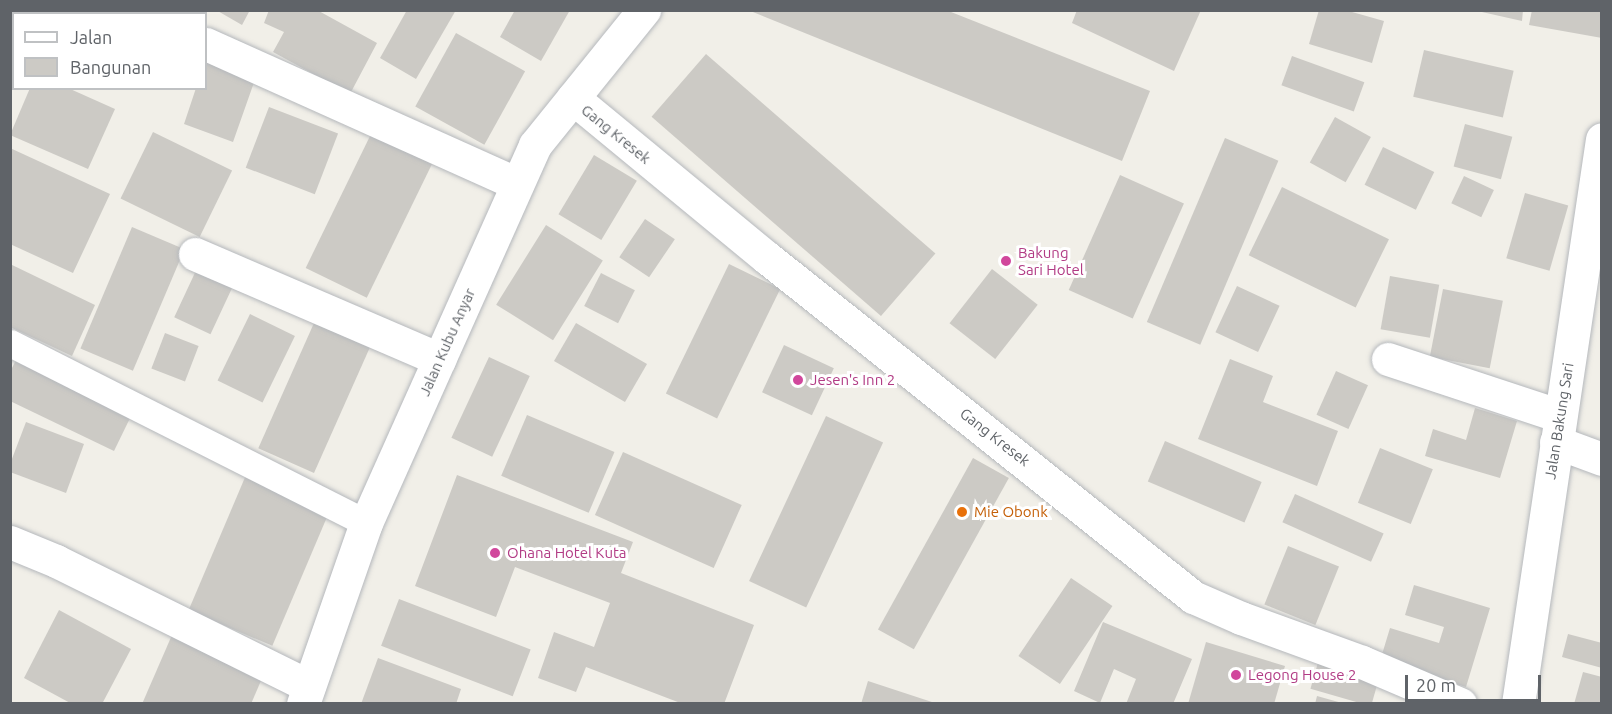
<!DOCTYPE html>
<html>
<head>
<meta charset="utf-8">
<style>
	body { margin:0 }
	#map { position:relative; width:1612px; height:714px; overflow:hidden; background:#f1efe8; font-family:Ubuntu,sans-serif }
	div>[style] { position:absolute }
	.building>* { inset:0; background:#cccac5; transform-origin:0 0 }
	.roads { filter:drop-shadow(0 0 2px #b5b8bc) drop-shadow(0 0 2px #b5b8bc) }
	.service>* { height:27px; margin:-13.5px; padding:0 13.5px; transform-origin:13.5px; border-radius:13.5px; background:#fff }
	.minor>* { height:33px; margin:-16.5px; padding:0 16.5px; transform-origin:16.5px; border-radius:16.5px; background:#fff }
	.tertiary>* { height:33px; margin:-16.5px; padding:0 16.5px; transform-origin:16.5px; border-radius:16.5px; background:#fff }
	.secondary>* { height:33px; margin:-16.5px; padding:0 16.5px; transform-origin:16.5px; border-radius:16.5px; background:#fff }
	.dots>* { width:16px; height:16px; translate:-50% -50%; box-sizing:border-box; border:3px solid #fff; border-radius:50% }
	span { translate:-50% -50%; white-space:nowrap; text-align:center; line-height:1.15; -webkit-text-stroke:6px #fff; paint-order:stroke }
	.street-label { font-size:15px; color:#5f6368 }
	.hotel-label { font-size:15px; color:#b23c85 }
	.left { translate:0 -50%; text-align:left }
	.food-label { font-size:15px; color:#c56008 }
	.frame { position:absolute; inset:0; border:12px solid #5f6368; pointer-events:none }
	.legend { position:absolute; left:12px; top:12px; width:195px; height:78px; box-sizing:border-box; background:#fff; border:2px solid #bfc1c3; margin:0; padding:8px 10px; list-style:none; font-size:18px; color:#5f6368 }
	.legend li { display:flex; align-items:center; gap:12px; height:30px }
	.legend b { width:30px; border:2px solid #bfc1c3 }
	.scale { position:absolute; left:1405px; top:675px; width:136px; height:27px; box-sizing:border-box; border:3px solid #5f6368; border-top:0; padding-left:8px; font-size:18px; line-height:21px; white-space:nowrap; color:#5f6368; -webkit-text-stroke:4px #fff; paint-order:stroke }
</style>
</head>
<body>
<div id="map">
	<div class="building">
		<div style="clip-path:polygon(10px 10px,38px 10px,37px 14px,14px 14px,14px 37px,10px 36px)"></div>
		<div style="left:59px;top:10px;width:93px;height:6px"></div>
		<div style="clip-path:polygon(216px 10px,250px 10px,242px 25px)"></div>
		<div style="clip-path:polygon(269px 10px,317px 10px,377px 43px,350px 94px,273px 52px,284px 32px,264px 23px)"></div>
		<div style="clip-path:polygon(407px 10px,456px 10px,416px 79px,380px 58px)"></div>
		<div style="clip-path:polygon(515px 10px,570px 10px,541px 61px,500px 37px)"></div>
		<div style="clip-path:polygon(748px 10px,946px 10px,1150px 91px,1122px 161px)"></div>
		<div style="clip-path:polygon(1077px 10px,1201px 10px,1174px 71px,1072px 23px)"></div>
		<div style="clip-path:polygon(1319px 10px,1345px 10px,1384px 21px,1372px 63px,1309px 44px)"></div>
		<div style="clip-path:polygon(1473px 10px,1523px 10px,1522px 21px)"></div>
		<div style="clip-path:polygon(1532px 10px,1602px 10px,1602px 38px,1529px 25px)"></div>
		<div style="left:456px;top:33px;width:79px;height:84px;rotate:29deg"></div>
		<div style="left:1424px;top:50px;width:92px;height:48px;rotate:13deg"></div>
		<div style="clip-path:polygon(10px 51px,14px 52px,14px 81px,10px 87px)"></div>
		<div style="left:706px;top:54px;width:304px;height:83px;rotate:41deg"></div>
		<div style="clip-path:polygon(207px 56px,257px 74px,233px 142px,184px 124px,196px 88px,206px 88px)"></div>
		<div style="left:1292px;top:56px;width:77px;height:31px;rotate:20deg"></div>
		<div style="clip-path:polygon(30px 88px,68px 88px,115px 109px,88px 169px,10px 135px)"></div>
		<div style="left:269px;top:107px;width:74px;height:65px;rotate:21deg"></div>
		<div style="left:1335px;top:117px;width:41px;height:52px;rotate:29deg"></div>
		<div style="left:1465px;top:124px;width:49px;height:44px;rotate:15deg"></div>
		<div style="left:153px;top:132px;width:88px;height:74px;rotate:26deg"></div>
		<div style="left:371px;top:134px;width:68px;height:149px;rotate:26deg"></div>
		<div style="left:1225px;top:138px;width:58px;height:200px;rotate:23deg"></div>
		<div style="left:1383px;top:147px;width:57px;height:42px;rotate:26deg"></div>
		<div style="clip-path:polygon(10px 148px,110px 194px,73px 273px,10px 244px)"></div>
		<div style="left:594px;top:155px;width:50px;height:69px;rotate:31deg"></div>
		<div style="left:1120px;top:175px;width:70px;height:126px;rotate:24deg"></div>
		<div style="left:1464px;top:176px;width:33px;height:30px;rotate:25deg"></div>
		<div style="left:1282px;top:187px;width:119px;height:76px;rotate:26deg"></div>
		<div style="left:1525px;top:193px;width:45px;height:68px;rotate:16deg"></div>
		<div style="left:645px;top:219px;width:36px;height:46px;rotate:34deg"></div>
		<div style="left:546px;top:225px;width:67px;height:94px;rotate:32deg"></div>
		<div style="left:132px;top:227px;width:57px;height:132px;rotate:23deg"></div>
		<div style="left:200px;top:262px;width:40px;height:61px;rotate:25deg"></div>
		<div style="clip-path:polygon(10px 264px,95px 305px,72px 356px,10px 327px)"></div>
		<div style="left:729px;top:264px;width:57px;height:144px;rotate:26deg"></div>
		<div style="left:992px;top:269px;width:58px;height:69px;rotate:38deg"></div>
		<div style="left:601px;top:273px;width:38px;height:37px;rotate:27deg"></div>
		<div style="left:1390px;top:276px;width:50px;height:54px;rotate:10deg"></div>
		<div style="left:1237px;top:286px;width:47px;height:51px;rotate:25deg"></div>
		<div style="left:1443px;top:289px;width:61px;height:69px;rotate:11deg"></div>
		<div style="left:250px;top:314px;width:50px;height:74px;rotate:26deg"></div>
		<div style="left:314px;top:323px;width:61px;height:137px;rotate:24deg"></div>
		<div style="left:576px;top:323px;width:82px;height:44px;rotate:30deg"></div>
		<div style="left:165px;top:333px;width:36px;height:38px;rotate:21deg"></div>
		<div style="left:784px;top:345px;width:55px;height:52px;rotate:25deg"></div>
		<div style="clip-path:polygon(18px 356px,133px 412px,114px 451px,10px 401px,10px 372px)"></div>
		<div style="left:489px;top:357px;width:45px;height:89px;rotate:25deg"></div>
		<div style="clip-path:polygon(1230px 359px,1273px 376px,1263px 402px,1338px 431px,1317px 486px,1198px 439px)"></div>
		<div style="left:1336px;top:371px;width:35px;height:48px;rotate:24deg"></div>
		<div style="clip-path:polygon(1475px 408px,1517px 421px,1500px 478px,1425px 456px,1433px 429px,1466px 440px)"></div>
		<div style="left:527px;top:415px;width:95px;height:66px;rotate:23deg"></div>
		<div style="left:826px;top:416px;width:63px;height:182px;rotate:25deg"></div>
		<div style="clip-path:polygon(26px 422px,84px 444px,66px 493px,10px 472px,10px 464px)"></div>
		<div style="left:1165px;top:441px;width:105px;height:44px;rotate:23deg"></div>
		<div style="left:1380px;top:448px;width:57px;height:59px;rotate:22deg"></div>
		<div style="left:623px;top:452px;width:130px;height:69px;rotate:24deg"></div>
		<div style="left:973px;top:458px;width:41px;height:196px;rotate:29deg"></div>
		<div style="left:246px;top:475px;width:91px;height:147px;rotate:23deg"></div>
		<div style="clip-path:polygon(457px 475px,633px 542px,621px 573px,754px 625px,724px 704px,683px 704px,586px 667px,576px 692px,538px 678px,554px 632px,594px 647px,610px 603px,515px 567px,496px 617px,415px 586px)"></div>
		<div style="left:1295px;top:494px;width:97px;height:31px;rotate:24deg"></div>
		<div style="left:1288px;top:546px;width:55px;height:63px;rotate:22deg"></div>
		<div style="left:1071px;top:578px;width:50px;height:94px;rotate:34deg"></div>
		<div style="clip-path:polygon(1414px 585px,1490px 608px,1466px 687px,1380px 661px,1390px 628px,1439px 643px,1444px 627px,1405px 615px)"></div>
		<div style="left:399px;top:599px;width:141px;height:50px;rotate:21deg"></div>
		<div style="clip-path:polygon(59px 610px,131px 649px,102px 704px,72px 704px,24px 678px)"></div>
		<div style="clip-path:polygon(1103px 622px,1192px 659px,1173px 704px,1126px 704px,1136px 679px,1114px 669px,1100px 703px,1074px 691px)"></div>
		<div style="clip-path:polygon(1568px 634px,1602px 643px,1602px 668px,1562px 657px)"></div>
		<div style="clip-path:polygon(172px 635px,263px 676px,251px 704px,142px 704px)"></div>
		<div style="clip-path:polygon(1206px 642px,1285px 666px,1274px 704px,1188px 704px)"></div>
		<div style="clip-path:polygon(378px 658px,461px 689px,456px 704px,361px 704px)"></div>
		<div style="left:1319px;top:659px;width:63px;height:31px;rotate:16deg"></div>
		<div style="clip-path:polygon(1583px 672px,1602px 677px,1602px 704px,1574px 704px)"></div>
		<div style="clip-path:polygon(868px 681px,935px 703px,935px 704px,861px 704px)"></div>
		<div style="clip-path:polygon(1317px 696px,1342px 703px,1342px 704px,1315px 704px)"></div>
	</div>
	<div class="roads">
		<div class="service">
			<div style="left:10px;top:343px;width:399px;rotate:26.8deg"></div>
		</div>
		<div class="minor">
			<div style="left:206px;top:44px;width:341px;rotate:24.2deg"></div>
			<div style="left:573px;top:98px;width:250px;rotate:39.5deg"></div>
			<div style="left:766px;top:257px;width:546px;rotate:38.53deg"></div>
			<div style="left:1193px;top:597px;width:52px;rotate:23.6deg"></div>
			<div style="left:1241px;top:618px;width:129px;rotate:20deg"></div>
			<div style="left:1362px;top:662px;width:107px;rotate:23.2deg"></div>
			<div style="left:195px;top:254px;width:266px;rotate:23.3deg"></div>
			<div style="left:1388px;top:359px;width:181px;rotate:18.3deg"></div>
			<div style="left:10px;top:542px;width:50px;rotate:22.4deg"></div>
			<div style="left:56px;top:561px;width:282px;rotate:26.3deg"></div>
		</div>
		<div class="tertiary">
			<div style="left:303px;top:704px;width:192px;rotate:-70.8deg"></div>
			<div style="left:366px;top:523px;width:414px;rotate:-65.9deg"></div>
			<div style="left:535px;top:145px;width:174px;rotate:-51.1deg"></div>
		</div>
		<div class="secondary">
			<div style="left:1556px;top:442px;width:49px;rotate:20.3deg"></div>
			<div style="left:1518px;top:704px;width:571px;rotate:-81.54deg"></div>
		</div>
	</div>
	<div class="dots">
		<div style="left:1006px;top:261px;background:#d1479c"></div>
		<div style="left:798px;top:380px;background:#d1479c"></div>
		<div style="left:962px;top:512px;background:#e8710a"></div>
		<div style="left:495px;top:553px;background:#d1479c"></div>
		<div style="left:1236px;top:675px;background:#d1479c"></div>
	</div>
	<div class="street-label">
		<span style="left:616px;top:134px;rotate:39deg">Gang Kresek</span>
		<span style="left:447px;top:342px;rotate:-66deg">Jalan Kubu Anyar</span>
		<span style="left:1559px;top:421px;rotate:-81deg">Jalan Bakung Sari</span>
		<span style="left:995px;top:437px;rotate:38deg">Gang Kresek</span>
	</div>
	<div class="hotel-label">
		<span class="left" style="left:1018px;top:261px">Bakung<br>Sari Hotel</span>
		<span class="left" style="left:810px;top:380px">Jesen's Inn 2</span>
		<span class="left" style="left:507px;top:553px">Ohana Hotel Kuta</span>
		<span class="left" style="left:1248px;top:675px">Legong House 2</span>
	</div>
	<div class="food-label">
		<span class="left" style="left:974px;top:512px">Mie Obonk</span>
	</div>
	<div class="frame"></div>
	<ul class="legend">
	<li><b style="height:8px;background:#fff"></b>Jalan</li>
	<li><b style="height:16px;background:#cccac5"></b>Bangunan</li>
	</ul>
	<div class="scale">20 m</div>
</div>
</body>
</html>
